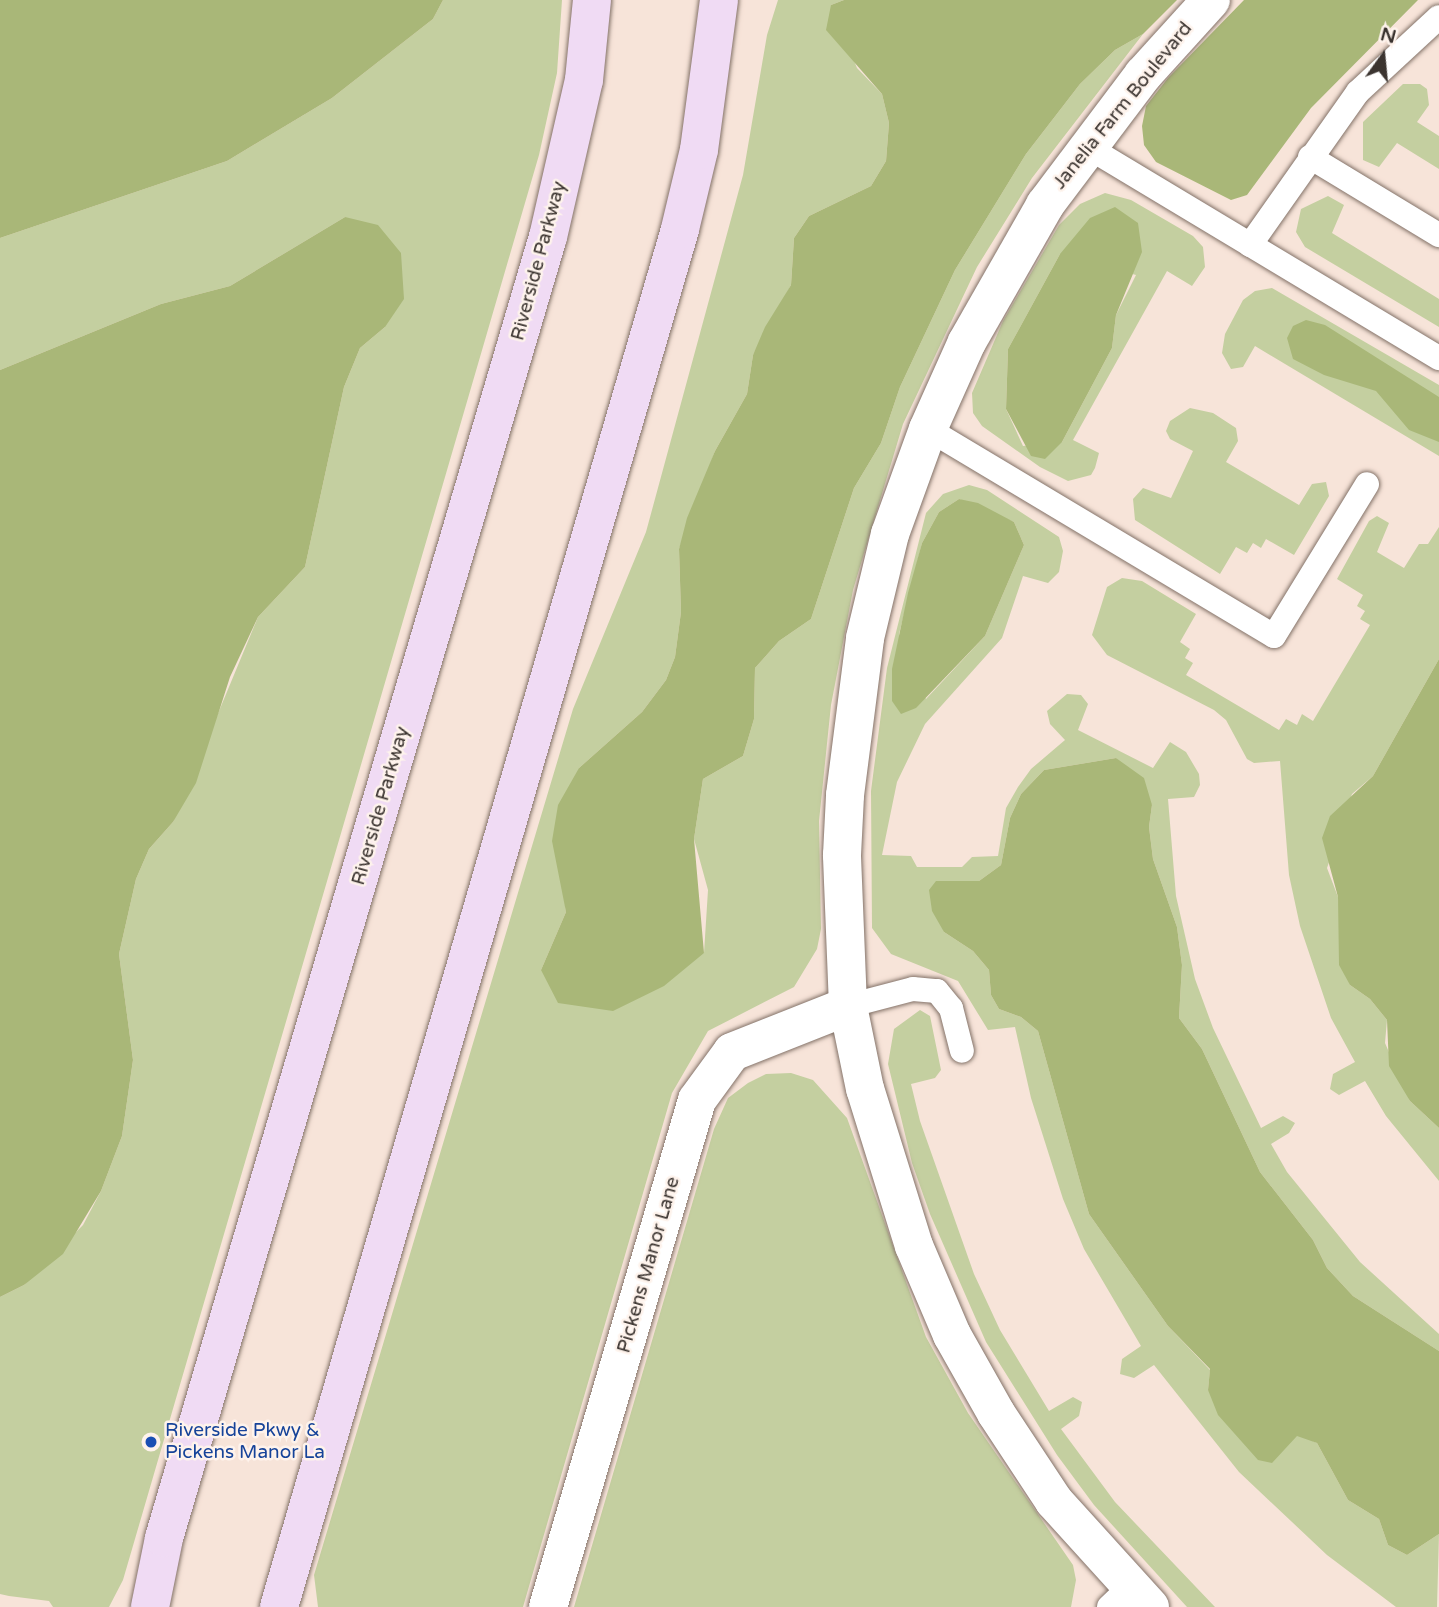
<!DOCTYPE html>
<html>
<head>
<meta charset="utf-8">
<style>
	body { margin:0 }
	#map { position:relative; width:1439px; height:1607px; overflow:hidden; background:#f7e4d9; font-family:"Varela Round",sans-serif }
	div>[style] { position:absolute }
	.green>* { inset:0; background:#c4cfa0 }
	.forest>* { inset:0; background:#a9b778 }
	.roads { filter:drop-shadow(0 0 2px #837268) drop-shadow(0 0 2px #837268) }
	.lane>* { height:24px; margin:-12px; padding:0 12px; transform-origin:12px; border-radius:12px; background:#fff }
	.street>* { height:38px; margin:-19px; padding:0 19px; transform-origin:19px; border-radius:19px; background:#fff }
	.secondary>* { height:38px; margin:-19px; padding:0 19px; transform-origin:19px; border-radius:19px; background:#f0dbf4 }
	.dots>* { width:19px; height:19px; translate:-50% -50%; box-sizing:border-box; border:4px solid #fef3ec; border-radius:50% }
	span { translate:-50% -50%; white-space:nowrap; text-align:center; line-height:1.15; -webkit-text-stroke:5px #fef3ec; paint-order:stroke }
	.street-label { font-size:19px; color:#3b3430 }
	.transit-label { font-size:19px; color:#164399 }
	.left { translate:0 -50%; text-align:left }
	.north { position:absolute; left:1348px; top:21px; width:70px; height:70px; -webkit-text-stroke:5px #fef3ec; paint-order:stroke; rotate:15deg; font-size:19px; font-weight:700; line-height:28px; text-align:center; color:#3b3430 }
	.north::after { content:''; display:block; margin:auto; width:24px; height:32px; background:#3b3430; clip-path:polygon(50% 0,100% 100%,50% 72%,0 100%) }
</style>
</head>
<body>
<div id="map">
	<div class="green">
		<div style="clip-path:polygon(443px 0,562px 0,557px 73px,539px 155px,123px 1580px,109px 1607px,53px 1607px,49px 1601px,9px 1596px,0 1594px,0 1297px,24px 1285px,83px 1225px,101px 1191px,122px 1136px,133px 1060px,119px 954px,136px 879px,149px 849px,173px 822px,258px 617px,305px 567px,344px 387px,360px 348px,385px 327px,345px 217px,230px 286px,161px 304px,0 370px,0 238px,227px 161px,332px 98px,433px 19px)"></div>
		<div style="clip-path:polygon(778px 0,844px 0,831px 5px,857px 68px,882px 94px,889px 123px,886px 161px,871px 186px,809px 216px,794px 238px,791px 285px,753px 355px,747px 394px,715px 451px,679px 549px,681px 612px,675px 657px,666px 680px,642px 712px,579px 768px,563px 885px,566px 912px,541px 970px,704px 953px,708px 890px,694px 839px,703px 779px,743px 756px,754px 719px,755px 668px,779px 641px,811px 619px,854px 488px,881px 443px,900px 387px,955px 270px,1026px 154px,1080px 84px,1115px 50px,1143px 34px,1032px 178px,977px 267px,903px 424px,853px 590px,831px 705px,819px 821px,821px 929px,817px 949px,794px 987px,708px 1031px,672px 1093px,523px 1607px,318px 1607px,314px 1575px,573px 709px,646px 532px,743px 175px,767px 35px)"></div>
		<div style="clip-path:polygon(1403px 84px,1420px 84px,1427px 89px,1429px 105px,1417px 122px,1439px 136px,1439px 169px,1397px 143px,1379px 167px,1363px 160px,1363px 122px)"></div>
		<div style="clip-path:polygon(evenodd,1105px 193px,1131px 200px,1193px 236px,1203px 247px,1205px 267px,1192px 286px,1167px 271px,1073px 440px,1099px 453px,1095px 468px,1091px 475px,1068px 481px,1040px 467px,982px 426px,973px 413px,972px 393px,1003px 321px,1059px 225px,1080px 204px,1105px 193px,1060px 254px,1136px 275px,1116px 315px,1112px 348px,1062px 442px,1023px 446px,1006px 409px,1008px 349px,1060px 254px)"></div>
		<div style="clip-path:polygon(1328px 196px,1344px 205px,1332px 233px,1439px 299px,1439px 327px,1305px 247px,1296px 232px,1301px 209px)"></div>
		<div style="clip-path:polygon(1272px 288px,1439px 385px,1439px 456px,1255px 346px,1243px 367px,1231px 369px,1222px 353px,1225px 334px,1243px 300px,1255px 291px)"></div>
		<div style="clip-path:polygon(1190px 408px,1213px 413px,1236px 428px,1238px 441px,1226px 462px,1299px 505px,1312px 484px,1326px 482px,1329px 496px,1294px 555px,1266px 539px,1261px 548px,1253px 543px,1247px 553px,1236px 547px,1220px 574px,1135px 520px,1133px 499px,1143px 488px,1171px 498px,1193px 451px,1170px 439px,1166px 431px,1170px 421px)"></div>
		<div style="clip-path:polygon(evenodd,969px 485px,987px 490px,1059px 537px,1063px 551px,1059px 572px,1048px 583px,1023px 576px,1002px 638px,925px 724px,897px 782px,882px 855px,911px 856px,917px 867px,962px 867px,972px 857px,998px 856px,1006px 808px,1018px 787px,1031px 769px,1065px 740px,1050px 724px,1047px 711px,1067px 694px,1081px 695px,1088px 704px,1078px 730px,1153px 768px,1170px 742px,1186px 752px,1199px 774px,1200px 785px,1194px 797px,1168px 799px,1176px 896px,1195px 979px,1213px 1028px,1261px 1128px,1283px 1116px,1295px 1123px,1289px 1133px,1271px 1144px,1287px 1172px,1360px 1262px,1439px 1334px,1439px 1351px,1353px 1296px,1327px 1268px,1313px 1240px,1260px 1172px,1202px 1049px,1179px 1018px,1182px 965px,1177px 927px,1153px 859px,1149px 827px,1152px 805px,1116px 758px,1044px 770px,1021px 794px,1010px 818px,1001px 865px,979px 881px,936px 881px,944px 932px,973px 951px,989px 970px,991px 995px,999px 1009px,1021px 1017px,1038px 1031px,1089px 1214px,1168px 1326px,1210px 1370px,1208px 1390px,1317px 1443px,1348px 1500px,1379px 1519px,1388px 1545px,1407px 1555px,1439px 1534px,1437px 1607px,1396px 1607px,1327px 1555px,1239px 1472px,1154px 1365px,1134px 1378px,1120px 1374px,1122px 1359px,1141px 1346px,1084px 1249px,1063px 1199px,1031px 1098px,1015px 1027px,988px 1030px,958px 981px,891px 954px,872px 928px,871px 791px,887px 668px,926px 513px,943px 494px,969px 485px,959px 499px,1014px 522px,1024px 545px,985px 636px,926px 699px,899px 634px,922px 543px,939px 512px,959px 499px)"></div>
		<div style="clip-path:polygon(1377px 516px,1389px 523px,1377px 552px,1404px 568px,1419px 544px,1428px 544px,1439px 527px,1439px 659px,1373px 776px,1352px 794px,1327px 868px,1338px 897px,1350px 985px,1370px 999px,1387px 1020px,1385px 1043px,1410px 1101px,1439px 1128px,1439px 1181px,1386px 1116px,1365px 1081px,1339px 1095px,1330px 1089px,1333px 1074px,1355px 1062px,1331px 1018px,1300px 926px,1289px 875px,1280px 761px,1254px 763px,1247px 759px,1226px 720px,1214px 710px,1107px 655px,1092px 635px,1107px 587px,1122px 578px,1142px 581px,1196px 614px,1180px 642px,1190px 649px,1185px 658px,1193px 663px,1186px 675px,1279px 730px,1286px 719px,1297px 725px,1302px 714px,1313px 721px,1370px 625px,1360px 619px,1365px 611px,1357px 606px,1363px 595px,1337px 579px,1369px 521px)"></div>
		<div style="clip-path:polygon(920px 1010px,930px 1016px,941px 1070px,935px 1078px,911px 1084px,920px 1121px,974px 1274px,1000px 1330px,1049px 1411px,1073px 1397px,1082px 1402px,1079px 1416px,1061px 1429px,1115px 1502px,1215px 1607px,1187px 1607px,1094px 1505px,1057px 1455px,986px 1342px,930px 1214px,912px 1163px,888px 1064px,894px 1029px)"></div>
		<div style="clip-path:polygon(791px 1073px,813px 1080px,847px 1118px,926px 1337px,968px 1413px,1073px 1565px,1076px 1580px,1071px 1607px,574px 1607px,714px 1129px,728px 1098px,748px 1083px,766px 1074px)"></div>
	</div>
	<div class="forest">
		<div style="clip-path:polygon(0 0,443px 0,433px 19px,332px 98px,227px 161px,0 238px)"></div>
		<div style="clip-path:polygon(844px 0,1177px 0,1143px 34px,1115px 50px,1080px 84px,1026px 154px,955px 270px,900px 387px,881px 443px,854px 488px,811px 619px,779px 641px,755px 668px,754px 719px,743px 756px,703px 779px,694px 839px,704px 953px,664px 986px,613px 1011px,558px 1003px,541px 970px,566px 912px,552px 841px,558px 805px,579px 768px,642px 712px,666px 680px,675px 657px,681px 612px,679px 549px,687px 518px,715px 451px,747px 394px,753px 355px,765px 327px,791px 285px,794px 238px,809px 216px,871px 186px,886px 161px,889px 123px,882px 94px,826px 30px,831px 5px)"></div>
		<div style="clip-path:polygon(1244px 0,1418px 0,1311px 108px,1247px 195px,1231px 200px,1156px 162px,1144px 145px,1142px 126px,1146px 106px,1168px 78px)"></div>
		<div style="clip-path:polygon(1115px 207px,1138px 223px,1142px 252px,1116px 315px,1112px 348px,1062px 442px,1045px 459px,1031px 456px,1006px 409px,1008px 349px,1060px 254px,1090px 218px)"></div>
		<div style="clip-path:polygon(345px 217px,378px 225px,401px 253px,404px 299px,385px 327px,360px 348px,344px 387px,305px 567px,258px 617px,230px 677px,196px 783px,173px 822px,149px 849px,136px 879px,119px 954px,133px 1060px,122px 1136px,101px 1191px,63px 1254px,24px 1285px,0 1297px,0 370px,161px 304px,230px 286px)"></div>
		<div style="clip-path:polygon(1306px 320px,1325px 325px,1439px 397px,1439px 442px,1409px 430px,1376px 391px,1324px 375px,1293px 359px,1287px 338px,1293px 326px)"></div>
		<div style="clip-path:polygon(959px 499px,978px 503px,1014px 522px,1024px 545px,985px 636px,916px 708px,901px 714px,892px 701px,892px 669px,908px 593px,922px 543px,939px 512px)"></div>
		<div style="clip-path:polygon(1439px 659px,1439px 1128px,1410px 1101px,1389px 1066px,1387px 1020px,1370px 999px,1350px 985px,1339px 965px,1338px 897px,1322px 838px,1330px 816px,1373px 776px)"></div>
		<div style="clip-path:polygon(1116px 758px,1144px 778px,1152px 805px,1149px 827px,1153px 859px,1177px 927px,1182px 965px,1179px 1018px,1202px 1049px,1260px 1172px,1313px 1240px,1327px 1268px,1353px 1296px,1439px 1351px,1439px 1534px,1407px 1555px,1388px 1545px,1379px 1519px,1348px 1500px,1317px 1443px,1297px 1436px,1272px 1463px,1258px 1460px,1218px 1415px,1208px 1390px,1210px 1369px,1168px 1326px,1089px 1214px,1038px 1031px,1021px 1017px,999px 1009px,991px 995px,989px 970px,973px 951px,944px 932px,932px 911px,929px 890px,936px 881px,979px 881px,1001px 865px,1010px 818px,1021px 794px,1044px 770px)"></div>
	</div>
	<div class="roads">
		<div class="lane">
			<div style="left:1086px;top:146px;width:412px;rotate:31deg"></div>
			<div style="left:1310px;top:157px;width:151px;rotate:31.2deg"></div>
			<div style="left:1250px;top:245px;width:187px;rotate:-54.8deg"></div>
			<div style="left:1358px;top:92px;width:110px;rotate:-42.8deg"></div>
			<div style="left:928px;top:429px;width:403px;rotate:30.9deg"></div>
			<div style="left:1274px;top:636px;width:178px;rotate:-58.5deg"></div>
			<div style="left:848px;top:1006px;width:67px;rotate:-14.7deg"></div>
			<div style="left:913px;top:989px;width:24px;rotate:5deg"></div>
			<div style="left:937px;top:991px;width:22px;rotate:51deg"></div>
			<div style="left:951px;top:1008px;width:44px;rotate:75.7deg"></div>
			<div style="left:1109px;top:1607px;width:29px;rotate:-44deg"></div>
		</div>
		<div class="street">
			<div style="left:548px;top:1607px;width:528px;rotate:-73.62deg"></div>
			<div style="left:697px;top:1100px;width:59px;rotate:-53.9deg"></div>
			<div style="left:732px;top:1052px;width:125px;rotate:-21.6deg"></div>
			<div style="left:1150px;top:1607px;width:143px;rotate:-132.2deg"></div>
			<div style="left:1054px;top:1501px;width:105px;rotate:-123.4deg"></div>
			<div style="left:996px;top:1413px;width:90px;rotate:-119.4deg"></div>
			<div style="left:952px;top:1335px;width:97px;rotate:-113.1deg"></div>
			<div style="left:914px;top:1246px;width:164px;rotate:-107.3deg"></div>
			<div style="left:865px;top:1089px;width:85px;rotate:-101.6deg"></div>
			<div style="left:848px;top:1006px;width:151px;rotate:-92.3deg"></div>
			<div style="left:842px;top:855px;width:60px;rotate:-87.1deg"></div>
			<div style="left:845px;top:795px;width:158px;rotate:-82.7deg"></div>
			<div style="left:865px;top:638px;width:107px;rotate:-76.5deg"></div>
			<div style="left:890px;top:534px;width:112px;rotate:-70.1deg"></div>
			<div style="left:928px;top:429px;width:95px;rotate:-65.9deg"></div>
			<div style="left:967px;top:342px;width:158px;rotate:-60.3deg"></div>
			<div style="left:1045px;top:205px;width:163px;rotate:-53deg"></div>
			<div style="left:1143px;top:75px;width:101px;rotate:-47.8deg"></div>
		</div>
		<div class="secondary">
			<div style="left:150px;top:1607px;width:70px;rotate:-78.5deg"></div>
			<div style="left:164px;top:1538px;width:1356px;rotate:-73.56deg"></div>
			<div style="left:548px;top:237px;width:161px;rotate:-77.1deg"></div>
			<div style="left:584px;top:80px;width:80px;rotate:-84.3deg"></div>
			<div style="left:279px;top:1607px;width:1435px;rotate:-73.77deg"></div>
			<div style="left:680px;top:229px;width:81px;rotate:-76.5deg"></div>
			<div style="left:699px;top:150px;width:151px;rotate:-82.4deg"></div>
		</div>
	</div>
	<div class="dots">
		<div style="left:151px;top:1442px;background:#1a4fb4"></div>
	</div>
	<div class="street-label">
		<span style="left:1123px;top:106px;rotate:-51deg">Janelia Farm Boulevard</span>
		<span style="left:539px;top:261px;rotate:-75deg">Riverside Parkway</span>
		<span style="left:381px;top:806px;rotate:-74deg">Riverside Parkway</span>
		<span style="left:649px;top:1265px;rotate:-74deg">Pickens Manor Lane</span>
	</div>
	<div class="transit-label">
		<span class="left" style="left:165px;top:1442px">Riverside Pkwy &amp;<br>Pickens Manor La</span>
	</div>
	<div class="north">N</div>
</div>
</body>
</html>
